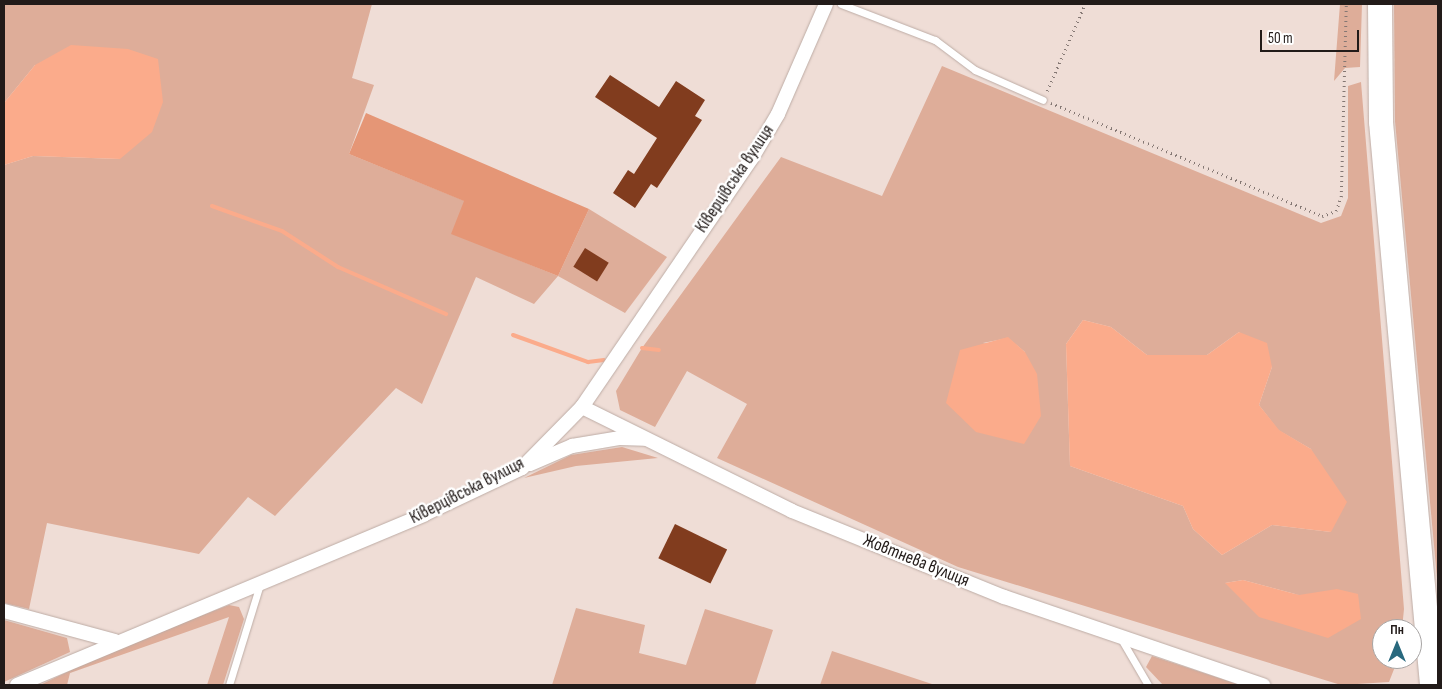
<!DOCTYPE html>
<html>
<head>
<meta charset="utf-8">
<style>
	body { margin:0 }
	#map { position:relative; width:1442px; height:689px; overflow:hidden; background:#efddd6; font-family:"Sofia Sans Condensed",sans-serif }
	div>[style] { position:absolute }
	.green>* { inset:0; background:#dead99 }
	.forest>* { inset:0; background:#e59676 }
	.water>* { inset:0; background:#fbab8b }
	.stream>* { height:4px; margin:-2px; padding:0 2px; transform-origin:2px; border-radius:2px; background:#fbab8b }
	.building>* { inset:0; background:#813c1e; transform-origin:0 0 }
	.path>* { height:2.5px; margin-top:-1.25px; transform-origin:0; background:repeating-linear-gradient(90deg,#847773 0 1px,transparent 0 5px) }
	.roads { filter:drop-shadow(0 0 1px #bdaca5) drop-shadow(0 0 1px #bdaca5) }
	.service>* { height:7px; margin:-3.5px; padding:0 3.5px; transform-origin:3.5px; border-radius:3.5px; background:#fff }
	.minor>* { height:14px; margin:-7px; padding:0 7px; transform-origin:7px; border-radius:7px; background:#fff }
	.trunk>* { height:24px; margin:-12px; padding:0 12px; transform-origin:12px; border-radius:12px; background:#fff }
	span { translate:-50% -50%; white-space:nowrap; text-align:center; line-height:1.15; -webkit-text-stroke:5px #fff; paint-order:stroke }
	.street-label { font-size:18px; color:#221b19 }
	.frame { position:absolute; inset:0; border:5px solid #221b19; pointer-events:none }
	.north { position:absolute; left:1372px; top:619px; width:50px; height:50px; box-sizing:border-box; background:#fff; border:1px solid #a7a4a3; border-radius:50%; rotate:0deg; font-size:14px; font-weight:700; line-height:20px; text-align:center; color:#221b19 }
	.north::after { content:''; display:block; margin:auto; width:18px; height:22px; background:#29697e; clip-path:polygon(50% 0,100% 100%,50% 72%,0 100%) }
	.scale { position:absolute; left:1260px; top:30px; width:99px; height:22px; box-sizing:border-box; border:2px solid #221b19; border-top:0; padding-left:6px; font-size:15px; line-height:18px; white-space:nowrap; color:#221b19; -webkit-text-stroke:4px #fff; paint-order:stroke }
</style>
</head>
<body>
<div id="map">
	<div class="green">
		<div style="clip-path:polygon(4px 4px,372px 4px,352px 78px,374px 85px,349px 154px,465px 201px,452px 233px,558px 276px,589px 209px,667px 257px,625px 313px,558px 276px,534px 304px,476px 277px,422px 404px,396px 388px,275px 516px,248px 497px,199px 554px,47px 523px,29px 609px,4px 603px,4px 165px,33px 156px,120px 159px,35px 65px,4px 103px)"></div>
		<div style="clip-path:polygon(1340px 4px,1362px 4px,1360px 67px,1345px 68px,1334px 81px)"></div>
		<div style="clip-path:polygon(1394px 4px,1438px 4px,1438px 589px,1395px 121px)"></div>
		<div style="clip-path:polygon(evenodd,942px 66px,1321px 223px,1341px 216px,1348px 198px,1348px 86px,1361px 82px,1404px 609px,1402px 629px,1382px 629px,1382px 659px,1398px 659px,1389px 682px,1341px 685px,958px 567px,717px 458px,747px 404px,687px 371px,655px 427px,620px 410px,616px 391px,642px 348px,781px 157px,882px 196px,942px 66px,1083px 320px,1111px 327px,1147px 355px,1207px 355px,1239px 332px,1272px 367px,1259px 405px,1278px 430px,1311px 449px,1331px 532px,1272px 525px,1222px 555px,1193px 529px,1183px 506px,1070px 466px,1066px 344px,1083px 320px,942px 66px,1008px 338px,1025px 352px,983px 343px,1008px 338px,942px 66px,1243px 580px,1299px 595px,1225px 583px,1243px 580px)"></div>
		<div style="clip-path:polygon(622px 447px,658px 458px,576px 466px,524px 478px,571px 455px)"></div>
		<div style="clip-path:polygon(229px 605px,239px 607px,244px 619px,223px 685px,207px 685px,229px 617px,70px 673px,67px 685px,40px 685px,117px 648px)"></div>
		<div style="clip-path:polygon(576px 608px,645px 625px,639px 653px,686px 665px,705px 609px,773px 630px,755px 685px,552px 685px)"></div>
		<div style="clip-path:polygon(4px 620px,67px 638px,70px 652px,4px 682px)"></div>
		<div style="clip-path:polygon(832px 651px,935px 685px,820px 685px)"></div>
		<div style="clip-path:polygon(1152px 656px,1240px 685px,1163px 685px,1146px 667px)"></div>
	</div>
	<div class="forest">
		<div style="clip-path:polygon(366px 113px,589px 209px,558px 276px,451px 234px,464px 201px,349px 154px)"></div>
	</div>
	<div class="water">
		<div style="clip-path:polygon(71px 45px,128px 49px,158px 59px,163px 102px,152px 132px,120px 159px,33px 156px,4px 165px,4px 103px,35px 65px)"></div>
		<div style="clip-path:polygon(1083px 320px,1111px 327px,1147px 355px,1207px 355px,1239px 332px,1267px 343px,1272px 367px,1259px 405px,1279px 430px,1311px 449px,1347px 502px,1331px 532px,1272px 525px,1222px 555px,1193px 529px,1183px 506px,1070px 466px,1066px 344px)"></div>
		<div style="clip-path:polygon(1008px 337px,1025px 352px,1037px 374px,1041px 416px,1024px 444px,976px 432px,946px 403px,960px 350px)"></div>
		<div style="clip-path:polygon(1243px 580px,1299px 595px,1337px 589px,1358px 594px,1361px 619px,1328px 638px,1259px 617px,1225px 583px)"></div>
	</div>
	<div class="stream">
		<div style="left:212px;top:206px;width:74px;rotate:19.7deg"></div>
		<div style="left:282px;top:231px;width:67px;rotate:32.7deg"></div>
		<div style="left:338px;top:267px;width:118px;rotate:23.5deg"></div>
		<div style="left:513px;top:335px;width:80px;rotate:19.8deg"></div>
		<div style="left:588px;top:362px;width:16px;rotate:-7deg"></div>
		<div style="left:642px;top:348px;width:17px;rotate:7deg"></div>
	</div>
	<div class="building">
		<div style="clip-path:polygon(610px 75px,659px 107px,676px 81px,705px 100px,695px 116px,702px 120px,657px 188px,651px 184px,635px 208px,613px 193px,628px 170px,634px 174px,657px 138px,595px 97px)"></div>
		<div style="left:585px;top:248px;width:28px;height:22px;rotate:32deg"></div>
		<div style="left:675px;top:524px;width:58px;height:38px;rotate:26deg"></div>
	</div>
	<div class="path">
		<div style="left:1047px;top:91px;width:95px;rotate:-66.4deg"></div>
		<div style="left:1051px;top:103px;width:294px;rotate:22.6deg"></div>
		<div style="left:1322px;top:216px;width:15px;rotate:-20deg"></div>
		<div style="left:1336px;top:211px;width:15px;rotate:-70deg"></div>
		<div style="left:1341px;top:197px;width:193px;rotate:-88.5deg"></div>
	</div>
	<div class="roads">
		<div class="service">
			<div style="left:841px;top:4px;width:101px;rotate:21deg"></div>
			<div style="left:935px;top:40px;width:50px;rotate:36.9deg"></div>
			<div style="left:975px;top:70px;width:74px;rotate:23.8deg"></div>
			<div style="left:1120px;top:637px;width:56px;rotate:59.7deg"></div>
			<div style="left:229px;top:685px;width:106px;rotate:-72.9deg"></div>
		</div>
		<div class="minor">
			<div style="left:582px;top:407px;width:234px;rotate:26.3deg"></div>
			<div style="left:792px;top:511px;width:229px;rotate:22.1deg"></div>
			<div style="left:1004px;top:597px;width:274px;rotate:18.8deg"></div>
			<div style="left:530px;top:464px;width:46px;rotate:-23.2deg"></div>
			<div style="left:572px;top:446px;width:49px;rotate:-9.5deg"></div>
			<div style="left:620px;top:438px;width:24px;rotate:2deg"></div>
			<div style="left:4px;top:611px;width:115px;rotate:15.1deg"></div>
			<div style="left:17px;top:685px;width:442px;rotate:-22.7deg"></div>
			<div style="left:425px;top:514px;width:107px;rotate:-25.4deg"></div>
			<div style="left:522px;top:468px;width:86px;rotate:-45.5deg"></div>
			<div style="left:582px;top:407px;width:301px;rotate:-55.7deg"></div>
			<div style="left:752px;top:158px;width:51px;rotate:-59.4deg"></div>
			<div style="left:778px;top:114px;width:120px;rotate:-66.4deg"></div>
		</div>
		<div class="trunk">
			<div style="left:1380px;top:4px;width:118px;rotate:89.5deg"></div>
			<div style="left:1381px;top:122px;width:565px;rotate:84.82deg"></div>
		</div>
	</div>
	<div class="street-label">
		<span style="left:735px;top:179px;rotate:-56deg">Ківерцівська вулиця</span>
		<span style="left:467px;top:491px;rotate:-27deg">Ківерцівська вулиця</span>
		<span style="left:916px;top:561px;rotate:22deg">Жовтнева вулиця</span>
	</div>
	<div class="frame"></div>
	<div class="north">Пн</div>
	<div class="scale">50 m</div>
</div>
</body>
</html>
